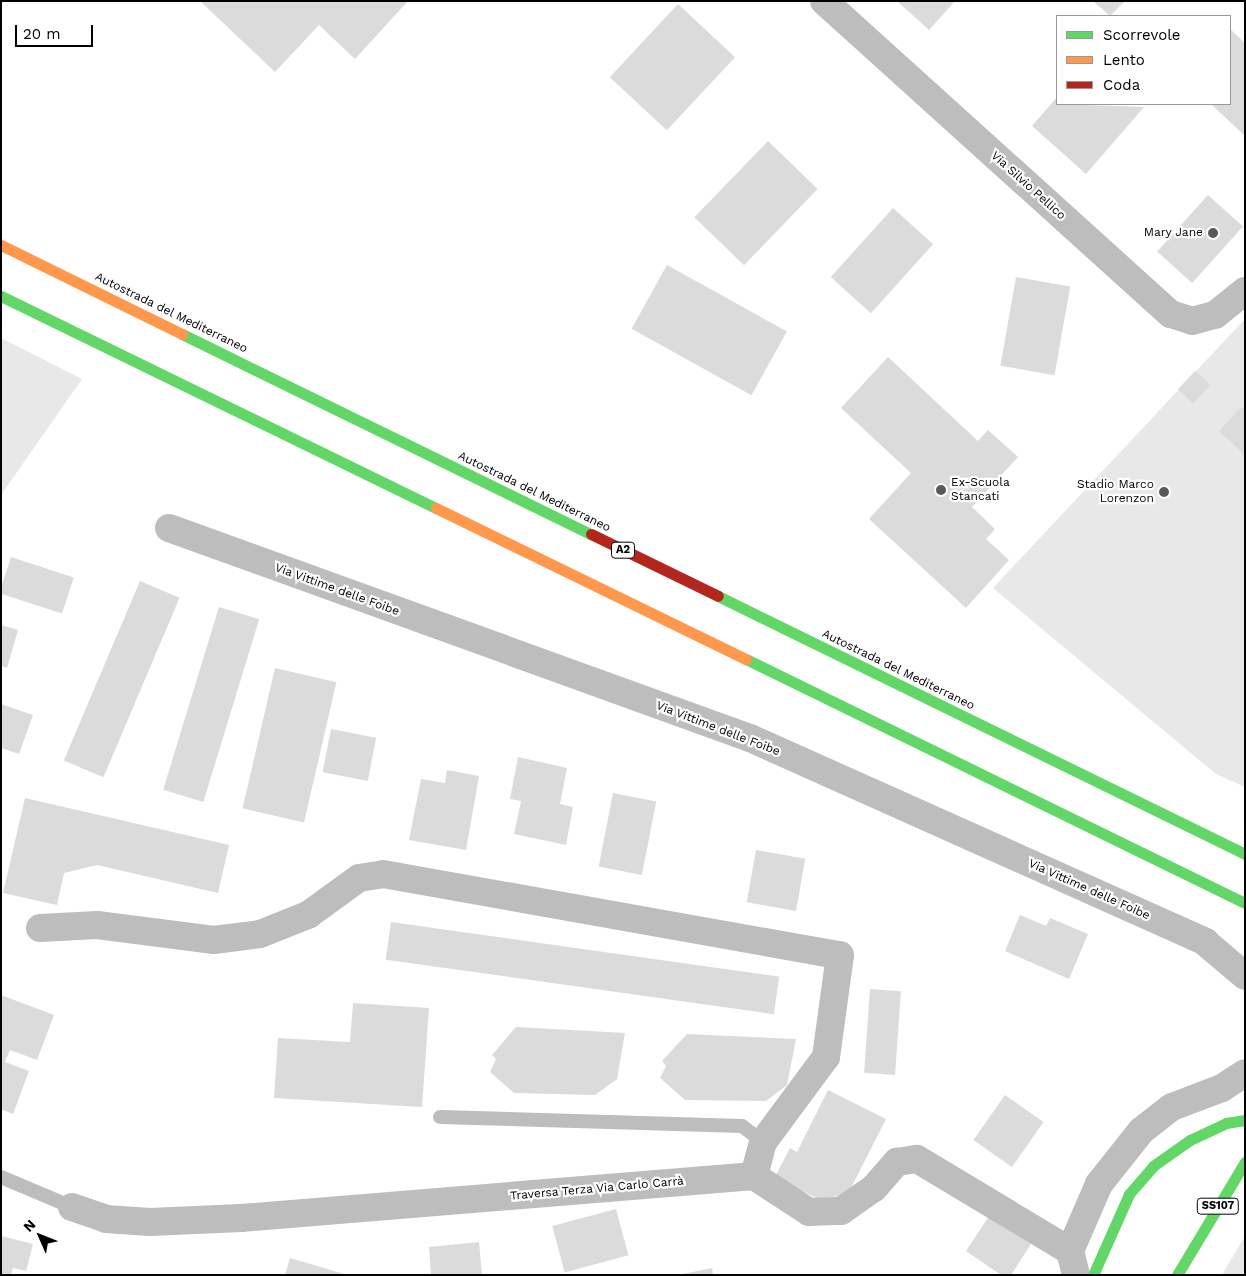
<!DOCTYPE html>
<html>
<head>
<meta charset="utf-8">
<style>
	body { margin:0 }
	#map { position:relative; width:1246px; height:1276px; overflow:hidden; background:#fff; font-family:"Work Sans",sans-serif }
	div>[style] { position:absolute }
	.green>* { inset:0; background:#e8e8e8 }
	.building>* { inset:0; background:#dbdbdb; transform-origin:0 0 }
	.lane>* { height:14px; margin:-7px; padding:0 7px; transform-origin:7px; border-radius:7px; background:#bdbdbd }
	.street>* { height:28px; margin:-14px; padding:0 14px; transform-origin:14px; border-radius:14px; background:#bdbdbd }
	.fast>* { height:11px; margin:-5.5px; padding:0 5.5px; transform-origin:5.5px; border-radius:5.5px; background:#63d668 }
	.slow>* { height:11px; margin:-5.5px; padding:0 5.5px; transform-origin:5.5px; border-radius:5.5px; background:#ff974d }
	.jam>* { height:11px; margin:-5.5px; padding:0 5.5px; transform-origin:5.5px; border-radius:5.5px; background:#b3261e }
	.dots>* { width:14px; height:14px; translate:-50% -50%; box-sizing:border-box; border:2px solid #fff; border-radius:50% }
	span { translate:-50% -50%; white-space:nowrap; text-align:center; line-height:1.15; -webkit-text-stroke:4.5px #fff; paint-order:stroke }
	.shield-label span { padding:1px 4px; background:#fff; border:1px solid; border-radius:4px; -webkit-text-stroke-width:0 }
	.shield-label { font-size:11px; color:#000; font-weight:700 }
	.street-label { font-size:12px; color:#000 }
	.poi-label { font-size:12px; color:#000 }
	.right { translate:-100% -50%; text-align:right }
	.left { translate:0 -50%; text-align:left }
	.frame { position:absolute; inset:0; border:2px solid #000; pointer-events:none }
	.legend { position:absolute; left:1056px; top:15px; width:175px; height:90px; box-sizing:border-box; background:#fff; border:1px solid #999; margin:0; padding:6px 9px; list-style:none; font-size:15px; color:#000 }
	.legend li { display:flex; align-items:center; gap:10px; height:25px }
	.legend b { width:25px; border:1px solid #999 }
	.north { position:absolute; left:15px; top:1211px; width:50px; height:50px; -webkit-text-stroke:4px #fff; paint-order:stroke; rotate:314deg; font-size:14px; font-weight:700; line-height:20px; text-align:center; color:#000 }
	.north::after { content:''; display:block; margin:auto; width:18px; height:22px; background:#000; clip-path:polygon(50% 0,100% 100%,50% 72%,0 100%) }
	.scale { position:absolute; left:15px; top:25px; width:78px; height:22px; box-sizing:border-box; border:2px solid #000; border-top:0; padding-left:6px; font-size:15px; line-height:18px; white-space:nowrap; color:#000; -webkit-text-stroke:4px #fff; paint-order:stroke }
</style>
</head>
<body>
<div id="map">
	<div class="green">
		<div style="clip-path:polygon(1245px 319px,1245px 787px,1216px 774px,993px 588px)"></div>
		<div style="clip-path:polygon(1px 338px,82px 379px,1px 495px)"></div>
		<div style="clip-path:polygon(1245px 1236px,1245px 1275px,1222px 1275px)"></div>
	</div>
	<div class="building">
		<div style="clip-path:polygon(200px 1px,408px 1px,355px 59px,319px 25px,275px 72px)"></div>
		<div style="clip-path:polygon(897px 1px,955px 1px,929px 30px)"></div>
		<div style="clip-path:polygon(1093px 1px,1125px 1px,1110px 16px)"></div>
		<div style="left:678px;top:4px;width:78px;height:100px;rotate:43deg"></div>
		<div style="clip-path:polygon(1230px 29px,1245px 43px,1245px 136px,1211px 104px,1230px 104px)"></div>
		<div style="clip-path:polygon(1057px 97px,1057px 104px,1144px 107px,1086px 174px,1032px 126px)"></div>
		<div style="left:768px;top:141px;width:69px;height:106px;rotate:44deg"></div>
		<div style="left:1208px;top:195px;width:47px;height:76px;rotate:42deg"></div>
		<div style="left:893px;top:208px;width:54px;height:93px;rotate:42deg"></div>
		<div style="left:667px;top:265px;width:137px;height:73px;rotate:29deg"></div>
		<div style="left:1016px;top:277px;width:55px;height:90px;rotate:10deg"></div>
		<div style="clip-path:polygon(888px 357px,978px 441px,988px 430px,1018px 457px,972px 507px,995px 529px,986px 539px,1009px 560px,966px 608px,869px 519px,911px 473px,841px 408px)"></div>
		<div style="left:1195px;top:371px;width:21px;height:25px;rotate:43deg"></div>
		<div style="clip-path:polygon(1241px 407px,1245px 410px,1245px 455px,1219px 431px)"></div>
		<div style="left:11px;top:557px;width:66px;height:38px;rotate:18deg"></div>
		<div style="left:140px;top:581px;width:43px;height:195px;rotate:23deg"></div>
		<div style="left:219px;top:607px;width:42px;height:191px;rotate:17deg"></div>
		<div style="clip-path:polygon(1px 625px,18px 630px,7px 668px,1px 666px)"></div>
		<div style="left:275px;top:668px;width:63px;height:144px;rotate:13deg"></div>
		<div style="clip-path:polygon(1px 704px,33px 715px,19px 754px,1px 748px)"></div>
		<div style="left:331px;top:729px;width:46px;height:44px;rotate:11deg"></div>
		<div style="clip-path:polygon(518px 757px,567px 768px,560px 804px,573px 807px,566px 845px,514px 834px,521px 801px,510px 799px)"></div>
		<div style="clip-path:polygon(447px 770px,479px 776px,466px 850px,409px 840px,421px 779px,445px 783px)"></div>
		<div style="left:613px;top:793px;width:44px;height:75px;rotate:11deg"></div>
		<div style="clip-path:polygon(25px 798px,229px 845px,218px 893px,97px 865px,64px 873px,57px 905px,3px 893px)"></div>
		<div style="left:756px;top:850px;width:50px;height:53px;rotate:10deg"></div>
		<div style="clip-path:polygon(1020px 915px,1046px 926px,1050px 918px,1088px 934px,1069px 979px,1005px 951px)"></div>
		<div style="left:391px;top:922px;width:392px;height:38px;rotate:8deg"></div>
		<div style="left:870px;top:989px;width:31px;height:84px;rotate:4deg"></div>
		<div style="clip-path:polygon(1px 995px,54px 1015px,37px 1060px,10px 1050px,5px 1062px,29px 1071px,13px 1114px,1px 1109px)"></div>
		<div style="clip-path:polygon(353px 1003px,429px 1008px,422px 1107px,274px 1098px,278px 1038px,350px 1042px)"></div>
		<div style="clip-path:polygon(516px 1027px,625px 1033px,617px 1079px,595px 1095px,514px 1093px,490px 1072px,496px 1059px,492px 1055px)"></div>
		<div style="clip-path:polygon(687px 1034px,796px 1039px,787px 1085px,766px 1101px,685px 1100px,660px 1078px,666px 1066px,662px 1061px)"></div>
		<div style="clip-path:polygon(828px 1090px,886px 1119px,849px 1192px,822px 1201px,775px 1177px,790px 1148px,797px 1152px)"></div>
		<div style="left:1005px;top:1095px;width:47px;height:55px;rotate:35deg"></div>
		<div style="left:616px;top:1209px;width:48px;height:66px;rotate:75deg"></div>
		<div style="clip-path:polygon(989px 1216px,1031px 1244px,1011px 1275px,1001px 1275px,966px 1251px)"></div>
		<div style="clip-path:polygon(1px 1236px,33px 1244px,26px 1271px,13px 1268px,11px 1275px,1px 1275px)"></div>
		<div style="clip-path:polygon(479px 1242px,482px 1275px,431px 1275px,429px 1247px)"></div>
		<div style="clip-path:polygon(290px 1258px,344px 1274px,344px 1275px,285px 1275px)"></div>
		<div style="clip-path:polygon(712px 1268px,713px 1275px,683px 1275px,683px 1274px)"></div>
	</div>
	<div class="lane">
		<div style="left:440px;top:1117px;width:302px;rotate:1.7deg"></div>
		<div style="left:742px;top:1126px;width:26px;rotate:37deg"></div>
		<div style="left:1px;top:1177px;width:77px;rotate:22.9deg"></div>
	</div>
	<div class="street">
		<div style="left:824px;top:1px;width:467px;rotate:42.1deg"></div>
		<div style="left:1171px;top:314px;width:22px;rotate:18deg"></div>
		<div style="left:1192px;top:321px;width:24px;rotate:-15deg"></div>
		<div style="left:1215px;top:315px;width:38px;rotate:-39deg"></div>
		<div style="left:169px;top:528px;width:618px;rotate:19.87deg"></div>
		<div style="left:750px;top:738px;width:499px;rotate:24.1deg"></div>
		<div style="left:1205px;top:942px;width:52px;rotate:40.4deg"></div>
		<div style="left:40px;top:928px;width:57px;rotate:-3deg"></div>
		<div style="left:97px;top:925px;width:118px;rotate:7.3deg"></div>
		<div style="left:214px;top:940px;width:46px;rotate:-7.4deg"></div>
		<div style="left:260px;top:934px;width:52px;rotate:-21.6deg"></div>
		<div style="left:308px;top:915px;width:63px;rotate:-36deg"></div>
		<div style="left:359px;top:878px;width:24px;rotate:-9deg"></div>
		<div style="left:383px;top:874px;width:464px;rotate:10.1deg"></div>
		<div style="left:840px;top:955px;width:103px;rotate:97.8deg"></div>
		<div style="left:826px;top:1057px;width:106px;rotate:126.5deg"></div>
		<div style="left:763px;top:1142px;width:35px;rotate:105deg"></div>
		<div style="left:72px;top:1207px;width:36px;rotate:19deg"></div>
		<div style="left:106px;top:1219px;width:44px;rotate:3.9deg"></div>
		<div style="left:150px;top:1222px;width:91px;rotate:-2.5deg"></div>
		<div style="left:241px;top:1218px;width:515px;rotate:-4.68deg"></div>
		<div style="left:754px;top:1176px;width:66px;rotate:33.2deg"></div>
		<div style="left:809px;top:1212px;width:32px;rotate:-2deg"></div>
		<div style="left:841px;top:1211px;width:40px;rotate:-34.9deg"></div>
		<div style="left:874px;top:1188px;width:35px;rotate:-49deg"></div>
		<div style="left:897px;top:1162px;width:20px;rotate:-9deg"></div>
		<div style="left:917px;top:1159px;width:179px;rotate:31deg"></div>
		<div style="left:1070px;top:1251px;width:73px;rotate:-66.6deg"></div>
		<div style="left:1099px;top:1184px;width:68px;rotate:-51.6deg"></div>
		<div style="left:1141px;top:1131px;width:39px;rotate:-38deg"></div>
		<div style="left:1172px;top:1107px;width:53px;rotate:-20.8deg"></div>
		<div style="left:1222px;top:1088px;width:27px;rotate:-33deg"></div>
		<div style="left:1070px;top:1251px;width:25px;rotate:76deg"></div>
	</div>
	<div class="fast">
		<div style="left:1px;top:296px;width:484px;rotate:26deg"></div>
		<div style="left:182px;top:334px;width:455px;rotate:26.1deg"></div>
		<div style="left:718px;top:596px;width:587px;rotate:26.08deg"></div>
		<div style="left:746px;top:659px;width:555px;rotate:26.06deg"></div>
		<div style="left:1093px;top:1275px;width:89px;rotate:-66deg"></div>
		<div style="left:1129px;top:1194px;width:37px;rotate:-49deg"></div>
		<div style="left:1153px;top:1166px;width:45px;rotate:-35.1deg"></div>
		<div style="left:1190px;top:1140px;width:40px;rotate:-25deg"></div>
		<div style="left:1226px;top:1123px;width:19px;rotate:-9deg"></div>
		<div style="left:1177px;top:1275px;width:132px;rotate:-59deg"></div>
	</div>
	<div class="slow">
		<div style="left:1px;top:245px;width:202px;rotate:26.2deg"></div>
		<div style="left:436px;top:508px;width:345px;rotate:26deg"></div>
	</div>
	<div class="jam">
		<div style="left:591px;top:534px;width:141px;rotate:26deg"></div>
	</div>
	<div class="dots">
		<div style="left:1213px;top:233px;background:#595959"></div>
		<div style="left:941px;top:490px;background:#595959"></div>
		<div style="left:1164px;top:492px;background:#595959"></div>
	</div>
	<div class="shield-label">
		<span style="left:623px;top:550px">A2</span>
		<span style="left:1218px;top:1206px">SS107</span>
	</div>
	<div class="street-label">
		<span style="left:1028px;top:186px;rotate:42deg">Via Silvio Pellico</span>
		<span style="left:171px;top:313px;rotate:26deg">Autostrada del Mediterraneo</span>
		<span style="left:534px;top:492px;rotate:26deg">Autostrada del Mediterraneo</span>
		<span style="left:337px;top:590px;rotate:20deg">Via Vittime delle Foibe</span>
		<span style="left:898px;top:670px;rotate:26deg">Autostrada del Mediterraneo</span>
		<span style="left:718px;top:729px;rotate:21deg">Via Vittime delle Foibe</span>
		<span style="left:1089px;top:890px;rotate:24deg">Via Vittime delle Foibe</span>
		<span style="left:597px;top:1189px;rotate:-5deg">Traversa Terza Via Carlo Carrà</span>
	</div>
	<div class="poi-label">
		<span class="right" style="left:1203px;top:233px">Mary Jane</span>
		<span class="left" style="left:951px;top:490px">Ex-Scuola<br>Stancati</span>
		<span class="right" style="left:1154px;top:492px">Stadio Marco<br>Lorenzon</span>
	</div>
	<div class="frame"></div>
	<ul class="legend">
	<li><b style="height:6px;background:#63d668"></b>Scorrevole</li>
	<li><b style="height:6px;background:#ff974d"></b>Lento</li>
	<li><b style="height:6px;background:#b3261e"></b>Coda</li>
	</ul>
	<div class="north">N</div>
	<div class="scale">20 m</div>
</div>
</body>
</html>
